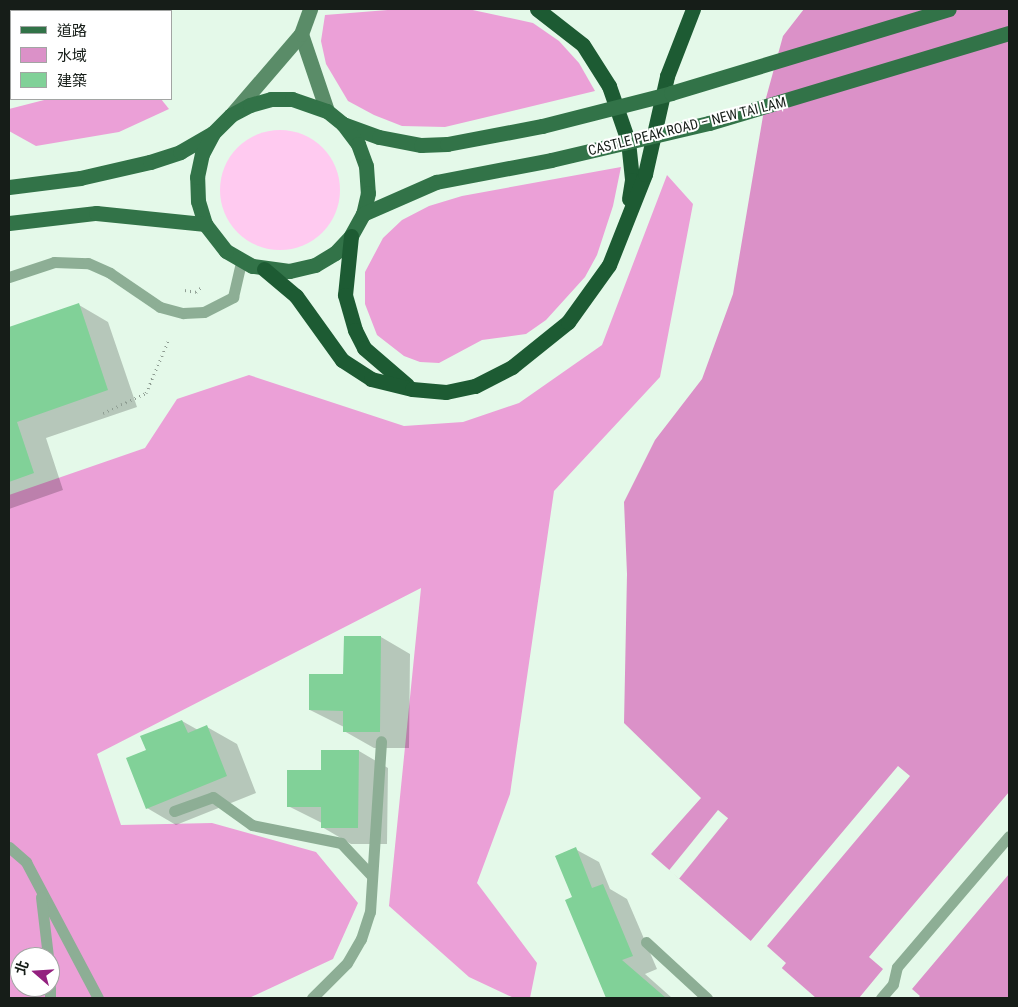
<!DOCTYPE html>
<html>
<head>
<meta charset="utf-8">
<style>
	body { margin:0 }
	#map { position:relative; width:1018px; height:1007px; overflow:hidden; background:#e4f9e9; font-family:"Roboto Condensed","Noto Sans TC",sans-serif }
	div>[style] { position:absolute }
	.green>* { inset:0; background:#ffcaf0 }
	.round { border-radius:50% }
	.forest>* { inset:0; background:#eba0d7 }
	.water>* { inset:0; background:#db91c8 }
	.pier>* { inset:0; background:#e4f9e9; transform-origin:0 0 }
	.shadow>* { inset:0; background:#0003 }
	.building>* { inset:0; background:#81d198 }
	.path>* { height:3px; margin-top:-1.5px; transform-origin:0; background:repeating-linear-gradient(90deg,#8f9e93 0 1px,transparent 0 5px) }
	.lane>* { height:11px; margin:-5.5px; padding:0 5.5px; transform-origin:5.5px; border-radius:5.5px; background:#8dae95 }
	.secondary>* { height:15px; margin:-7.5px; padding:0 7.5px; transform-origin:7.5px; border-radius:7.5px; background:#5a8c68 }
	.primary>* { height:15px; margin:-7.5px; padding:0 7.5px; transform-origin:7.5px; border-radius:7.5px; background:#327348 }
	.highway>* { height:15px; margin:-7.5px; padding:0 7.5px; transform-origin:7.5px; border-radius:7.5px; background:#1d5b33 }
	.primary-bridge>* { height:15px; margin:-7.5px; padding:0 7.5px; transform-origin:7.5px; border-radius:7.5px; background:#327348 }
	span { translate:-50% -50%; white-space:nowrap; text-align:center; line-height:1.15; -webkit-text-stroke:4px #fff; paint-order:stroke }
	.street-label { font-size:14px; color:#161d18 }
	.frame { position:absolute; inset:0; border:10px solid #161d18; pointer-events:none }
	.legend { position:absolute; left:10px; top:10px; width:162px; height:90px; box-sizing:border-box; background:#fff; border:1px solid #a2a5a3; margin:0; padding:6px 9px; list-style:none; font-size:15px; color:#161d18 }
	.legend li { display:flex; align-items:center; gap:10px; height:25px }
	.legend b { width:25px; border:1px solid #a2a5a3 }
	.north { position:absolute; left:10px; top:947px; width:50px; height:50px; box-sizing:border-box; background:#fff; border:1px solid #a2a5a3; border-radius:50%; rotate:289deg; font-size:14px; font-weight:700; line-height:20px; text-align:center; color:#161d18 }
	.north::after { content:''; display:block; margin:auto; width:18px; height:22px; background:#93207f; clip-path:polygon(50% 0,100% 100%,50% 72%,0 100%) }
</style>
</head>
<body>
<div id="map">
	<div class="green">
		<div class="round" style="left:220px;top:130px;width:120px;height:120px"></div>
	</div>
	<div class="forest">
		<div style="clip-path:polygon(400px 9px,468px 9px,533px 23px,559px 41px,579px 63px,595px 91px,445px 127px,402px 126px,374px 115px,348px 101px,326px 64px,321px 41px,325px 15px)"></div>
		<div style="clip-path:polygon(48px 99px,161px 99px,169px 109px,119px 132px,36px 146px,9px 131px,9px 109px)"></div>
		<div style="clip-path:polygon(621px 167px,613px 206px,597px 255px,585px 277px,546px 320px,526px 334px,482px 340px,439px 363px,420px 362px,404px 356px,377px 335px,365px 304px,365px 272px,383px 238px,402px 220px,429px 206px,462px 196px)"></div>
		<div style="clip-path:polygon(evenodd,667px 175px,693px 204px,660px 377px,554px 491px,510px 794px,477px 883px,537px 963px,530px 998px,514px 998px,469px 977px,389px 906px,421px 588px,97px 754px,121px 825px,212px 823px,316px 852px,358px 903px,333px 959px,249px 998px,9px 998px,9px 495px,145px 448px,177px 399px,249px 375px,404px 426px,463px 422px,519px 403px,602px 345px,667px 175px,20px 957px,50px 957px,50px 987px,20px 987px,20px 957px)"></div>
	</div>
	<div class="water">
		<div style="clip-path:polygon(804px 9px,1009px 9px,1009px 998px,816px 998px,651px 854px,701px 798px,624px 723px,627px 574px,624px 502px,655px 440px,702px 379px,733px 294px,766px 98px,783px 36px)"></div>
	</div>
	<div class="pier">
		<div style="clip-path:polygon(898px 766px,910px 776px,767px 946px,786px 963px,781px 969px,749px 943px)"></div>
		<div style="clip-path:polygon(1009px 792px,1009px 874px,912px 989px,920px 996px,918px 998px,859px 998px,883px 969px,869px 957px)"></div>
		<div style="left:718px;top:810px;width:13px;height:78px;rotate:39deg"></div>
	</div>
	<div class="shadow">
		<div style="clip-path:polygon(79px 305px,108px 322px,137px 407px,46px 438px,63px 490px,9px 509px,9px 386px,37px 377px)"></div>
		<div style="clip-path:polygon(381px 637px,410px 654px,409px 748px,374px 748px,344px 731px,344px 727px,310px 710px)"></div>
		<div style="clip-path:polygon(182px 721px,198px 730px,207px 727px,237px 744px,256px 793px,176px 825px,147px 808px,147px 751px)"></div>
		<div style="clip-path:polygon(359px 751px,388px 768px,387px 844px,351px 844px,322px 827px,322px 823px,288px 806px,322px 772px)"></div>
		<div style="clip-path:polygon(575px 849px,599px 862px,610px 889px,627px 899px,657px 969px,645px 974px,672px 998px,607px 998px,574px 898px)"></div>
	</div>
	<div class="building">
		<div style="clip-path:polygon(79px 303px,108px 390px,17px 422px,34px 473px,9px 482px,9px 327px)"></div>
		<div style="clip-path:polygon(344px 636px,381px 636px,380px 732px,343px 732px,343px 711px,309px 710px,309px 674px,343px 674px)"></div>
		<div style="clip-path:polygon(182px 720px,188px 733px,207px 725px,227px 776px,146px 809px,126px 758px,146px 750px,140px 736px)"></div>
		<div style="clip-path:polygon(321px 750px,359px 750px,358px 828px,321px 828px,321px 807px,287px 807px,287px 770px,321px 770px)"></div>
		<div style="clip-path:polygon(576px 847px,592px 888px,603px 884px,633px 956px,622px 960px,666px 998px,606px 998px,565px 900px,572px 897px,555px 856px)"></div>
	</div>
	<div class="path">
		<div style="left:185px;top:290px;width:11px;rotate:10deg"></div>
		<div style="left:196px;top:292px;width:9px;rotate:-41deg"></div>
		<div style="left:103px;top:413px;width:47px;rotate:-24.9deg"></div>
		<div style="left:146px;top:393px;width:59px;rotate:-66.9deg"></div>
	</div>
	<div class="lane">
		<div style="left:9px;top:277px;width:47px;rotate:-18.4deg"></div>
		<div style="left:54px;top:262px;width:34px;rotate:2deg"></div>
		<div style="left:88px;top:263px;width:24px;rotate:24deg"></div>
		<div style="left:110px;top:273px;width:60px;rotate:34.2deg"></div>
		<div style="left:160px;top:307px;width:24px;rotate:15deg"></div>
		<div style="left:183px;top:313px;width:21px;rotate:-3deg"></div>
		<div style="left:204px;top:312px;width:33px;rotate:-27deg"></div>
		<div style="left:233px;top:297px;width:37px;rotate:-77deg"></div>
		<div style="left:174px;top:811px;width:41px;rotate:-19.7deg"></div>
		<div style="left:213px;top:797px;width:48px;rotate:35.7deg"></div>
		<div style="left:252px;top:825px;width:91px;rotate:11.4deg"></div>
		<div style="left:341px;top:843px;width:45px;rotate:46.8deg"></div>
		<div style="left:9px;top:847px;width:23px;rotate:41deg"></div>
		<div style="left:26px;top:862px;width:154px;rotate:62.1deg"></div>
		<div style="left:41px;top:897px;width:60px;rotate:83.3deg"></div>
		<div style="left:646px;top:942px;width:83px;rotate:42.6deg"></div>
		<div style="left:50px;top:987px;width:11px;rotate:90deg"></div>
		<div style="left:312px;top:998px;width:49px;rotate:-45deg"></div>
		<div style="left:347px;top:963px;width:28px;rotate:-60deg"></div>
		<div style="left:361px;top:939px;width:28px;rotate:-72deg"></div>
		<div style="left:370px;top:912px;width:171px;rotate:-86.3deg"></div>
		<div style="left:881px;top:998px;width:18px;rotate:-49deg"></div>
		<div style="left:893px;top:984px;width:17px;rotate:-77deg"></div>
		<div style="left:897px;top:967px;width:172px;rotate:-49.5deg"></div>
	</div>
	<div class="secondary">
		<div style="left:301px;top:34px;width:81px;rotate:71.3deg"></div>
		<div style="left:233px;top:113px;width:104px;rotate:-49.3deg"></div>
		<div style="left:301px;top:34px;width:27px;rotate:-70deg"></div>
	</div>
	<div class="primary">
		<div style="left:343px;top:124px;width:38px;rotate:20deg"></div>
		<div style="left:379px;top:137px;width:43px;rotate:10.8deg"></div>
		<div style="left:421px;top:145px;width:26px;rotate:-2deg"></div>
		<div style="left:447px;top:144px;width:97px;rotate:-10.7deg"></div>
		<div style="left:9px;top:187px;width:72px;rotate:-7.2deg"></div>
		<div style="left:80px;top:178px;width:72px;rotate:-12.9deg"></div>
		<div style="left:150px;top:162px;width:32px;rotate:-18deg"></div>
		<div style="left:180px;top:152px;width:38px;rotate:-30deg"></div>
		<div style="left:213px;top:133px;width:25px;rotate:-45deg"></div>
		<div style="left:231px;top:115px;width:21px;rotate:-28deg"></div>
		<div style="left:250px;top:105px;width:22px;rotate:-16deg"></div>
		<div style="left:271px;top:99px;width:21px"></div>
		<div style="left:292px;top:99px;width:37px;rotate:19deg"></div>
		<div style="left:327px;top:111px;width:21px;rotate:39deg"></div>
		<div style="left:343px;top:124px;width:25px;rotate:53deg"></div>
		<div style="left:358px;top:144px;width:23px;rotate:70deg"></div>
		<div style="left:366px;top:166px;width:27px;rotate:86deg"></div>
		<div style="left:368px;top:193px;width:22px;rotate:103deg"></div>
		<div style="left:363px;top:214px;width:25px;rotate:119deg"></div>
		<div style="left:351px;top:236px;width:23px;rotate:133deg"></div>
		<div style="left:335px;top:253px;width:23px;rotate:149deg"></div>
		<div style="left:315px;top:265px;width:27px;rotate:167deg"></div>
		<div style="left:289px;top:271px;width:37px;rotate:-172deg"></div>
		<div style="left:252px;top:266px;width:30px;rotate:-150deg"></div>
		<div style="left:226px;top:251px;width:34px;rotate:-128deg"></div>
		<div style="left:205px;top:224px;width:24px;rotate:-107deg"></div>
		<div style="left:198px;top:201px;width:24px;rotate:-92deg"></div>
		<div style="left:197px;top:177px;width:24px;rotate:-78deg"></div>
		<div style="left:202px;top:154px;width:24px;rotate:-62deg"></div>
		<div style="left:363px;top:214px;width:80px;rotate:-23.7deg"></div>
		<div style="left:436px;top:182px;width:117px;rotate:-10.8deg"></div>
		<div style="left:9px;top:223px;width:88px;rotate:-6.6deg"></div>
		<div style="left:96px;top:213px;width:110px;rotate:5.8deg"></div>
	</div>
	<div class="highway">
		<div style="left:537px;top:9px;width:58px;rotate:38deg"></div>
		<div style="left:583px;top:45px;width:49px;rotate:57.6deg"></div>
		<div style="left:609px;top:86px;width:58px;rotate:70.9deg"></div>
		<div style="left:628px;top:141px;width:39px;rotate:84deg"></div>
		<div style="left:632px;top:180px;width:19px;rotate:99deg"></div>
		<div style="left:133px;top:11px;width:9px;rotate:-13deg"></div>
		<div style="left:9px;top:50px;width:2px;rotate:-27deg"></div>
		<div style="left:351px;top:236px;width:59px;rotate:95.8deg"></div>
		<div style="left:345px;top:295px;width:36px;rotate:74deg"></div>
		<div style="left:355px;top:330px;width:20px;rotate:63deg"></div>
		<div style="left:364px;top:348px;width:57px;rotate:40.7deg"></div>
		<div style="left:264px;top:269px;width:42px;rotate:40.2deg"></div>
		<div style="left:296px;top:296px;width:79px;rotate:54.3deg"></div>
		<div style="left:342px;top:360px;width:35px;rotate:33deg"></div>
		<div style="left:371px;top:379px;width:42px;rotate:13.7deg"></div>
		<div style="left:412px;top:389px;width:34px;rotate:5deg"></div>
		<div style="left:446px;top:392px;width:30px;rotate:-12deg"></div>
		<div style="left:475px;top:386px;width:42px;rotate:-27.2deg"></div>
		<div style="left:512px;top:367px;width:72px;rotate:-38.8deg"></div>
		<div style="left:568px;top:322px;width:70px;rotate:-54.3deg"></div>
		<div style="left:609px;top:265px;width:98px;rotate:-68.4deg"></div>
		<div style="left:645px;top:174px;width:100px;rotate:-77.3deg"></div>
		<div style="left:667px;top:76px;width:72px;rotate:-68.8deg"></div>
	</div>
	<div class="primary-bridge">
		<div style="left:542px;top:126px;width:133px;rotate:-14.3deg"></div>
		<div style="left:671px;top:93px;width:290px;rotate:-16.8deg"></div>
		<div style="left:551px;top:160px;width:162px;rotate:-13.2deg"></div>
		<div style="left:709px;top:123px;width:313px;rotate:-16.7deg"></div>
	</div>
	<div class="street-label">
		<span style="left:687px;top:126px;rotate:-14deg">CASTLE PEAK ROAD – NEW TAI LAM</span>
	</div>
	<div class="frame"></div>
	<ul class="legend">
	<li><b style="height:6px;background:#327348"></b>道路</li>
	<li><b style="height:14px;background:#db91c8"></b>水域</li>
	<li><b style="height:14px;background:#81d198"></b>建築</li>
	</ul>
	<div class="north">北</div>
</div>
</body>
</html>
